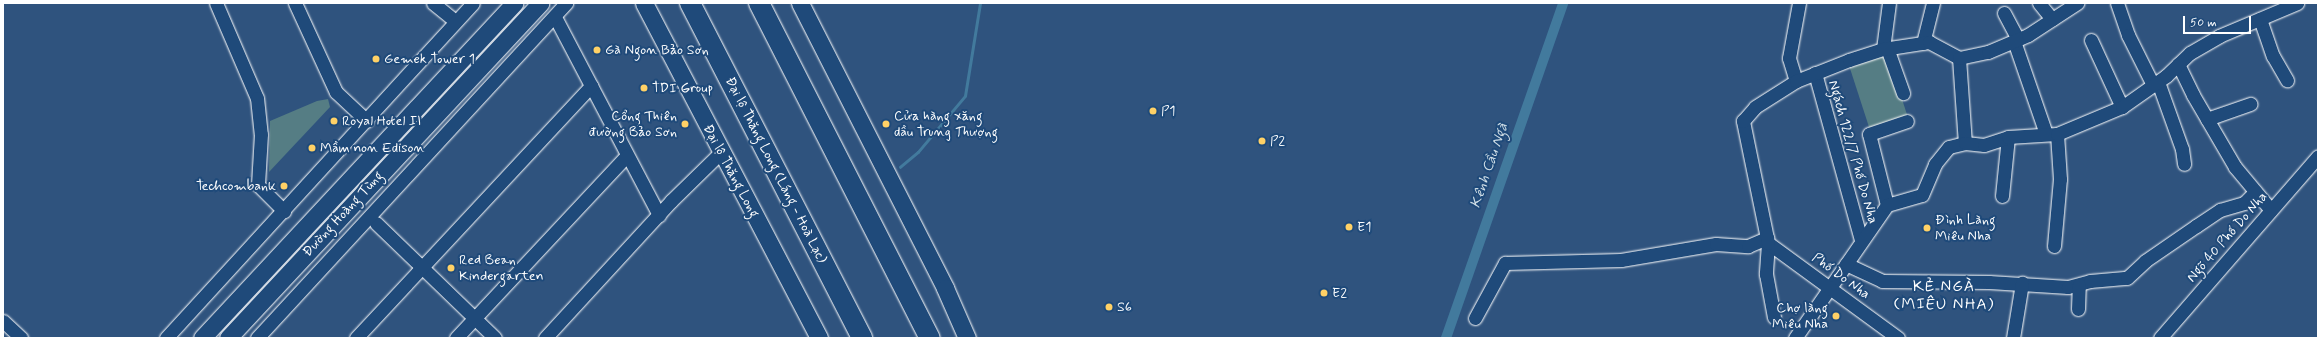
<!DOCTYPE html>
<html>
<head>
<meta charset="utf-8">
<style>
	body { margin:0 }
	#map { position:relative; width:2321px; height:341px; overflow:hidden; background:#2f537e; font-family:Mynerve,sans-serif }
	div>[style] { position:absolute }
	.green>* { inset:0; background:#557d84; transform-origin:0 0 }
	.stream>* { height:2.5px; margin:-1.25px; padding:0 1.25px; transform-origin:1.25px; border-radius:1.25px; background:#427a9d }
	.canal>* { height:10px; margin:-5px; padding:0 5px; transform-origin:5px; border-radius:5px; background:#427a9d }
	.roads { filter:drop-shadow(0 0 1px #fff) drop-shadow(0 0 1px #fff) }
	.minor>* { height:13px; margin:-6.5px; padding:0 6.5px; transform-origin:6.5px; border-radius:6.5px; background:#1f4a7a }
	.major>* { height:17px; margin:-8.5px; padding:0 8.5px; transform-origin:8.5px; border-radius:8.5px; background:#1f4a7a }
	.highway>* { height:20px; margin:-10px; padding:0 10px; transform-origin:10px; border-radius:10px; background:#1f4a7a }
	.dots>* { width:11px; height:11px; translate:-50% -50%; box-sizing:border-box; border:2px solid #1f4a7a; border-radius:50% }
	span { translate:-50% -50%; white-space:nowrap; text-align:center; line-height:1.15; -webkit-text-stroke:4px #1f4a7a; paint-order:stroke }
	.poi-label { font-size:14px; color:#fff }
	.left { translate:0 -50%; text-align:left }
	.right { translate:-100% -50%; text-align:right }
	.street-label { font-size:14px; color:#fff }
	.water-label { font-size:15px; color:#d0dee6; font-style:italic }
	.quarter-label { font-size:16px; color:#fff; letter-spacing:1px }
	.frame { position:absolute; inset:0; border:4px solid #fff; pointer-events:none }
	.scale { position:absolute; left:2183px; top:16px; width:68px; height:18px; box-sizing:border-box; border:2px solid #fff; border-top:0; padding-left:5px; font-size:12px; line-height:14px; white-space:nowrap; color:#fff; -webkit-text-stroke:3px #1f4a7a; paint-order:stroke }
</style>
</head>
<body>
<div id="map">
	<div class="green">
		<div style="left:1887px;top:53px;width:67px;height:40px;rotate:72deg"></div>
		<div style="clip-path:polygon(328px 99px,330px 107px,269px 172px,270px 121px,317px 101px)"></div>
	</div>
	<div class="stream">
		<div style="left:900px;top:167px;width:23px;rotate:-40deg"></div>
		<div style="left:918px;top:152px;width:73px;rotate:-50deg"></div>
		<div style="left:965px;top:96px;width:94px;rotate:-80.8deg"></div>
	</div>
	<div class="canal">
		<div style="left:1446px;top:338px;width:355px;rotate:-70.7deg"></div>
	</div>
	<div class="roads">
		<div class="minor">
			<div style="left:216px;top:3px;width:103px;rotate:66.7deg"></div>
			<div style="left:257px;top:98px;width:36px;rotate:84deg"></div>
			<div style="left:261px;top:134px;width:51px;rotate:93.4deg"></div>
			<div style="left:258px;top:185px;width:37px;rotate:45deg"></div>
			<div style="left:295px;top:3px;width:98px;rotate:65.3deg"></div>
			<div style="left:336px;top:92px;width:42px;rotate:43.1deg"></div>
			<div style="left:433px;top:3px;width:28px;rotate:39deg"></div>
			<div style="left:2039px;top:3px;width:21px;rotate:51deg"></div>
			<div style="left:2117px;top:3px;width:34px;rotate:71deg"></div>
			<div style="left:2128px;top:35px;width:56px;rotate:63.4deg"></div>
			<div style="left:2004px;top:13px;width:30px;rotate:62deg"></div>
			<div style="left:555px;top:17px;width:224px;rotate:62.3deg"></div>
			<div style="left:2260px;top:19px;width:39px;rotate:71deg"></div>
			<div style="left:2273px;top:56px;width:28px;rotate:60deg"></div>
			<div style="left:2091px;top:40px;width:74px;rotate:65.2deg"></div>
			<div style="left:2014px;top:41px;width:98px;rotate:71deg"></div>
			<div style="left:1923px;top:43px;width:41px;rotate:-76deg"></div>
			<div style="left:1887px;top:48px;width:48px;rotate:70.4deg"></div>
			<div style="left:1883px;top:49px;width:46px;rotate:-82.6deg"></div>
			<div style="left:1959px;top:58px;width:85px;rotate:86deg"></div>
			<div style="left:2178px;top:64px;width:34px;rotate:64deg"></div>
			<div style="left:2193px;top:95px;width:83px;rotate:59.7deg"></div>
			<div style="left:2235px;top:167px;width:56px;rotate:50.1deg"></div>
			<div style="left:1815px;top:73px;width:173px;rotate:74.6deg"></div>
			<div style="left:1796px;top:81px;width:24px;rotate:-107deg"></div>
			<div style="left:1789px;top:58px;width:56px;rotate:-79.7deg"></div>
			<div style="left:2158px;top:82px;width:71px;rotate:70.3deg"></div>
			<div style="left:2182px;top:149px;width:15px;rotate:82deg"></div>
			<div style="left:2207px;top:119px;width:46px;rotate:-19.2deg"></div>
			<div style="left:2002px;top:196px;width:59px;rotate:-84.2deg"></div>
			<div style="left:1887px;top:205px;width:73px;rotate:-104.2deg"></div>
			<div style="left:1869px;top:134px;width:40px;rotate:-18.9deg"></div>
			<div style="left:376px;top:223px;width:165px;rotate:44deg"></div>
			<div style="left:1768px;top:243px;width:31px;rotate:94deg"></div>
			<div style="left:1766px;top:274px;width:44px;rotate:79.5deg"></div>
			<div style="left:2054px;top:246px;width:67px;rotate:-84.9deg"></div>
			<div style="left:2060px;top:179px;width:45px;rotate:-93.8deg"></div>
			<div style="left:1846px;top:264px;width:40px;rotate:25deg"></div>
			<div style="left:1882px;top:281px;width:107px;rotate:0.5deg"></div>
			<div style="left:1989px;top:282px;width:79px;rotate:3.6deg"></div>
			<div style="left:2068px;top:287px;width:23px;rotate:-15deg"></div>
			<div style="left:2090px;top:281px;width:37px;rotate:-5deg"></div>
			<div style="left:2127px;top:278px;width:25px;rotate:-43deg"></div>
			<div style="left:2145px;top:261px;width:62px;rotate:-34.5deg"></div>
			<div style="left:2196px;top:226px;width:29px;rotate:-34deg"></div>
			<div style="left:2220px;top:210px;width:25px;rotate:-16deg"></div>
			<div style="left:2244px;top:203px;width:16px;rotate:-45deg"></div>
			<div style="left:2078px;top:309px;width:24px;rotate:-88deg"></div>
			<div style="left:1475px;top:318px;width:63px;rotate:-61.4deg"></div>
			<div style="left:1505px;top:263px;width:116px;rotate:-1.5deg"></div>
			<div style="left:1621px;top:260px;width:96px;rotate:-9.6deg"></div>
			<div style="left:1716px;top:244px;width:32px;rotate:4deg"></div>
			<div style="left:1748px;top:246px;width:21px;rotate:-23deg"></div>
			<div style="left:3px;top:321px;width:25px;rotate:43deg"></div>
			<div style="left:166px;top:338px;width:454px;rotate:-47.5deg"></div>
			<div style="left:257px;top:338px;width:456px;rotate:-47.3deg"></div>
			<div style="left:356px;top:338px;width:345px;rotate:-47deg"></div>
			<div style="left:456px;top:338px;width:250px;rotate:-46.9deg"></div>
			<div style="left:545px;top:338px;width:186px;rotate:-47.4deg"></div>
			<div style="left:671px;top:201px;width:70px;rotate:-44.4deg"></div>
			<div style="left:1795px;top:338px;width:162px;rotate:-55.3deg"></div>
			<div style="left:1887px;top:205px;width:36px;rotate:-16deg"></div>
			<div style="left:1922px;top:195px;width:34px;rotate:-67deg"></div>
			<div style="left:1935px;top:164px;width:22px;rotate:-51deg"></div>
			<div style="left:1949px;top:147px;width:16px;rotate:-14deg"></div>
			<div style="left:1965px;top:143px;width:19px;rotate:6deg"></div>
			<div style="left:1984px;top:145px;width:25px;rotate:-18deg"></div>
			<div style="left:2008px;top:137px;width:49px;rotate:-3.5deg"></div>
			<div style="left:2057px;top:134px;width:70px;rotate:-22.6deg"></div>
			<div style="left:2122px;top:107px;width:54px;rotate:-35.2deg"></div>
			<div style="left:2166px;top:76px;width:33px;rotate:-44deg"></div>
			<div style="left:2190px;top:53px;width:34px;rotate:-30deg"></div>
			<div style="left:2219px;top:36px;width:85px;rotate:-22.9deg"></div>
			<div style="left:1898px;top:338px;width:161px;rotate:-143.8deg"></div>
			<div style="left:1768px;top:243px;width:125px;rotate:-101.6deg"></div>
			<div style="left:1743px;top:121px;width:18px;rotate:-49deg"></div>
			<div style="left:1755px;top:107px;width:49px;rotate:-32.4deg"></div>
			<div style="left:1796px;top:81px;width:57px;rotate:-21.6deg"></div>
			<div style="left:1849px;top:60px;width:36px;rotate:-18deg"></div>
			<div style="left:1883px;top:49px;width:47px;rotate:-8.7deg"></div>
			<div style="left:1929px;top:42px;width:34px;rotate:28deg"></div>
			<div style="left:1959px;top:58px;width:30px;rotate:-12deg"></div>
			<div style="left:1988px;top:52px;width:43px;rotate:-23deg"></div>
			<div style="left:2028px;top:35px;width:59px;rotate:-33.1deg"></div>
			<div style="left:2013px;top:338px;width:56px;rotate:-80.7deg"></div>
			<div style="left:2160px;top:338px;width:241px;rotate:-49deg"></div>
		</div>
		<div class="major">
			<div style="left:644px;top:3px;width:378px;rotate:62.4deg"></div>
			<div style="left:800px;top:3px;width:320px;rotate:63deg"></div>
			<div style="left:945px;top:288px;width:55px;rotate:66.3deg"></div>
			<div style="left:202px;top:338px;width:458px;rotate:-47deg"></div>
			<div style="left:228px;top:338px;width:458px;rotate:-47deg"></div>
		</div>
		<div class="highway">
			<div style="left:690px;top:3px;width:377px;rotate:62.8deg"></div>
			<div style="left:759px;top:3px;width:376px;rotate:63deg"></div>
		</div>
	</div>
	<div class="dots">
		<div style="left:597px;top:50px;background:#ffd166"></div>
		<div style="left:376px;top:59px;background:#ffd166"></div>
		<div style="left:644px;top:88px;background:#ffd166"></div>
		<div style="left:1153px;top:111px;background:#ffd166"></div>
		<div style="left:334px;top:121px;background:#ffd166"></div>
		<div style="left:685px;top:124px;background:#ffd166"></div>
		<div style="left:886px;top:124px;background:#ffd166"></div>
		<div style="left:1262px;top:141px;background:#ffd166"></div>
		<div style="left:312px;top:148px;background:#ffd166"></div>
		<div style="left:284px;top:186px;background:#ffd166"></div>
		<div style="left:1349px;top:227px;background:#ffd166"></div>
		<div style="left:1927px;top:228px;background:#ffd166"></div>
		<div style="left:451px;top:268px;background:#ffd166"></div>
		<div style="left:1324px;top:293px;background:#ffd166"></div>
		<div style="left:1109px;top:307px;background:#ffd166"></div>
		<div style="left:1836px;top:316px;background:#ffd166"></div>
	</div>
	<div class="poi-label">
		<span class="left" style="left:605px;top:50px">Gà Ngon Bảo Sơn</span>
		<span class="left" style="left:384px;top:59px">Gemek Tower 1</span>
		<span class="left" style="left:652px;top:88px">TDI Group</span>
		<span class="left" style="left:1161px;top:111px">P1</span>
		<span class="right" style="left:677px;top:124px">Cổng Thiên<br>đường Bảo Sơn</span>
		<span class="left" style="left:894px;top:124px">Cửa hàng xăng<br>dầu Trung Thượng</span>
		<span class="left" style="left:342px;top:121px">Royal Hotel II</span>
		<span class="left" style="left:1270px;top:141px">P2</span>
		<span class="left" style="left:320px;top:148px">Mầm non Edison</span>
		<span class="right" style="left:276px;top:186px">Techcombank</span>
		<span class="left" style="left:1935px;top:228px">Đình Làng<br>Miêu Nha</span>
		<span class="left" style="left:1357px;top:227px">E1</span>
		<span class="left" style="left:459px;top:268px">Red Bean<br>Kindergarten</span>
		<span class="left" style="left:1332px;top:293px">E2</span>
		<span class="left" style="left:1117px;top:307px">S6</span>
		<span class="right" style="left:1828px;top:316px">Chợ làng<br>Miêu Nha</span>
	</div>
	<div class="street-label">
		<span style="left:1853px;top:152px;rotate:74deg">Ngách 122/7 Phố Do Nha</span>
		<span style="left:776px;top:170px;rotate:63deg">Đại lộ Thăng Long (Láng - Hoà Lạc)</span>
		<span style="left:731px;top:171px;rotate:62deg">Đại lộ Thăng Long</span>
		<span style="left:343px;top:214px;rotate:-47deg">Đường Hoàng Tùng</span>
		<span style="left:2227px;top:237px;rotate:-49deg">Ngõ 40 Phố Do Nha</span>
		<span style="left:1841px;top:276px;rotate:36deg">Phố Do Nha</span>
	</div>
	<div class="water-label">
		<span style="left:1490px;top:166px;rotate:-71deg">Kênh Cầu Ngà</span>
	</div>
	<div class="quarter-label">
		<span style="left:1944px;top:296px">KẺ NGÀ<br>(MIÊU NHA)</span>
	</div>
	<div class="frame"></div>
	<div class="scale">50 m</div>
</div>
</body>
</html>
